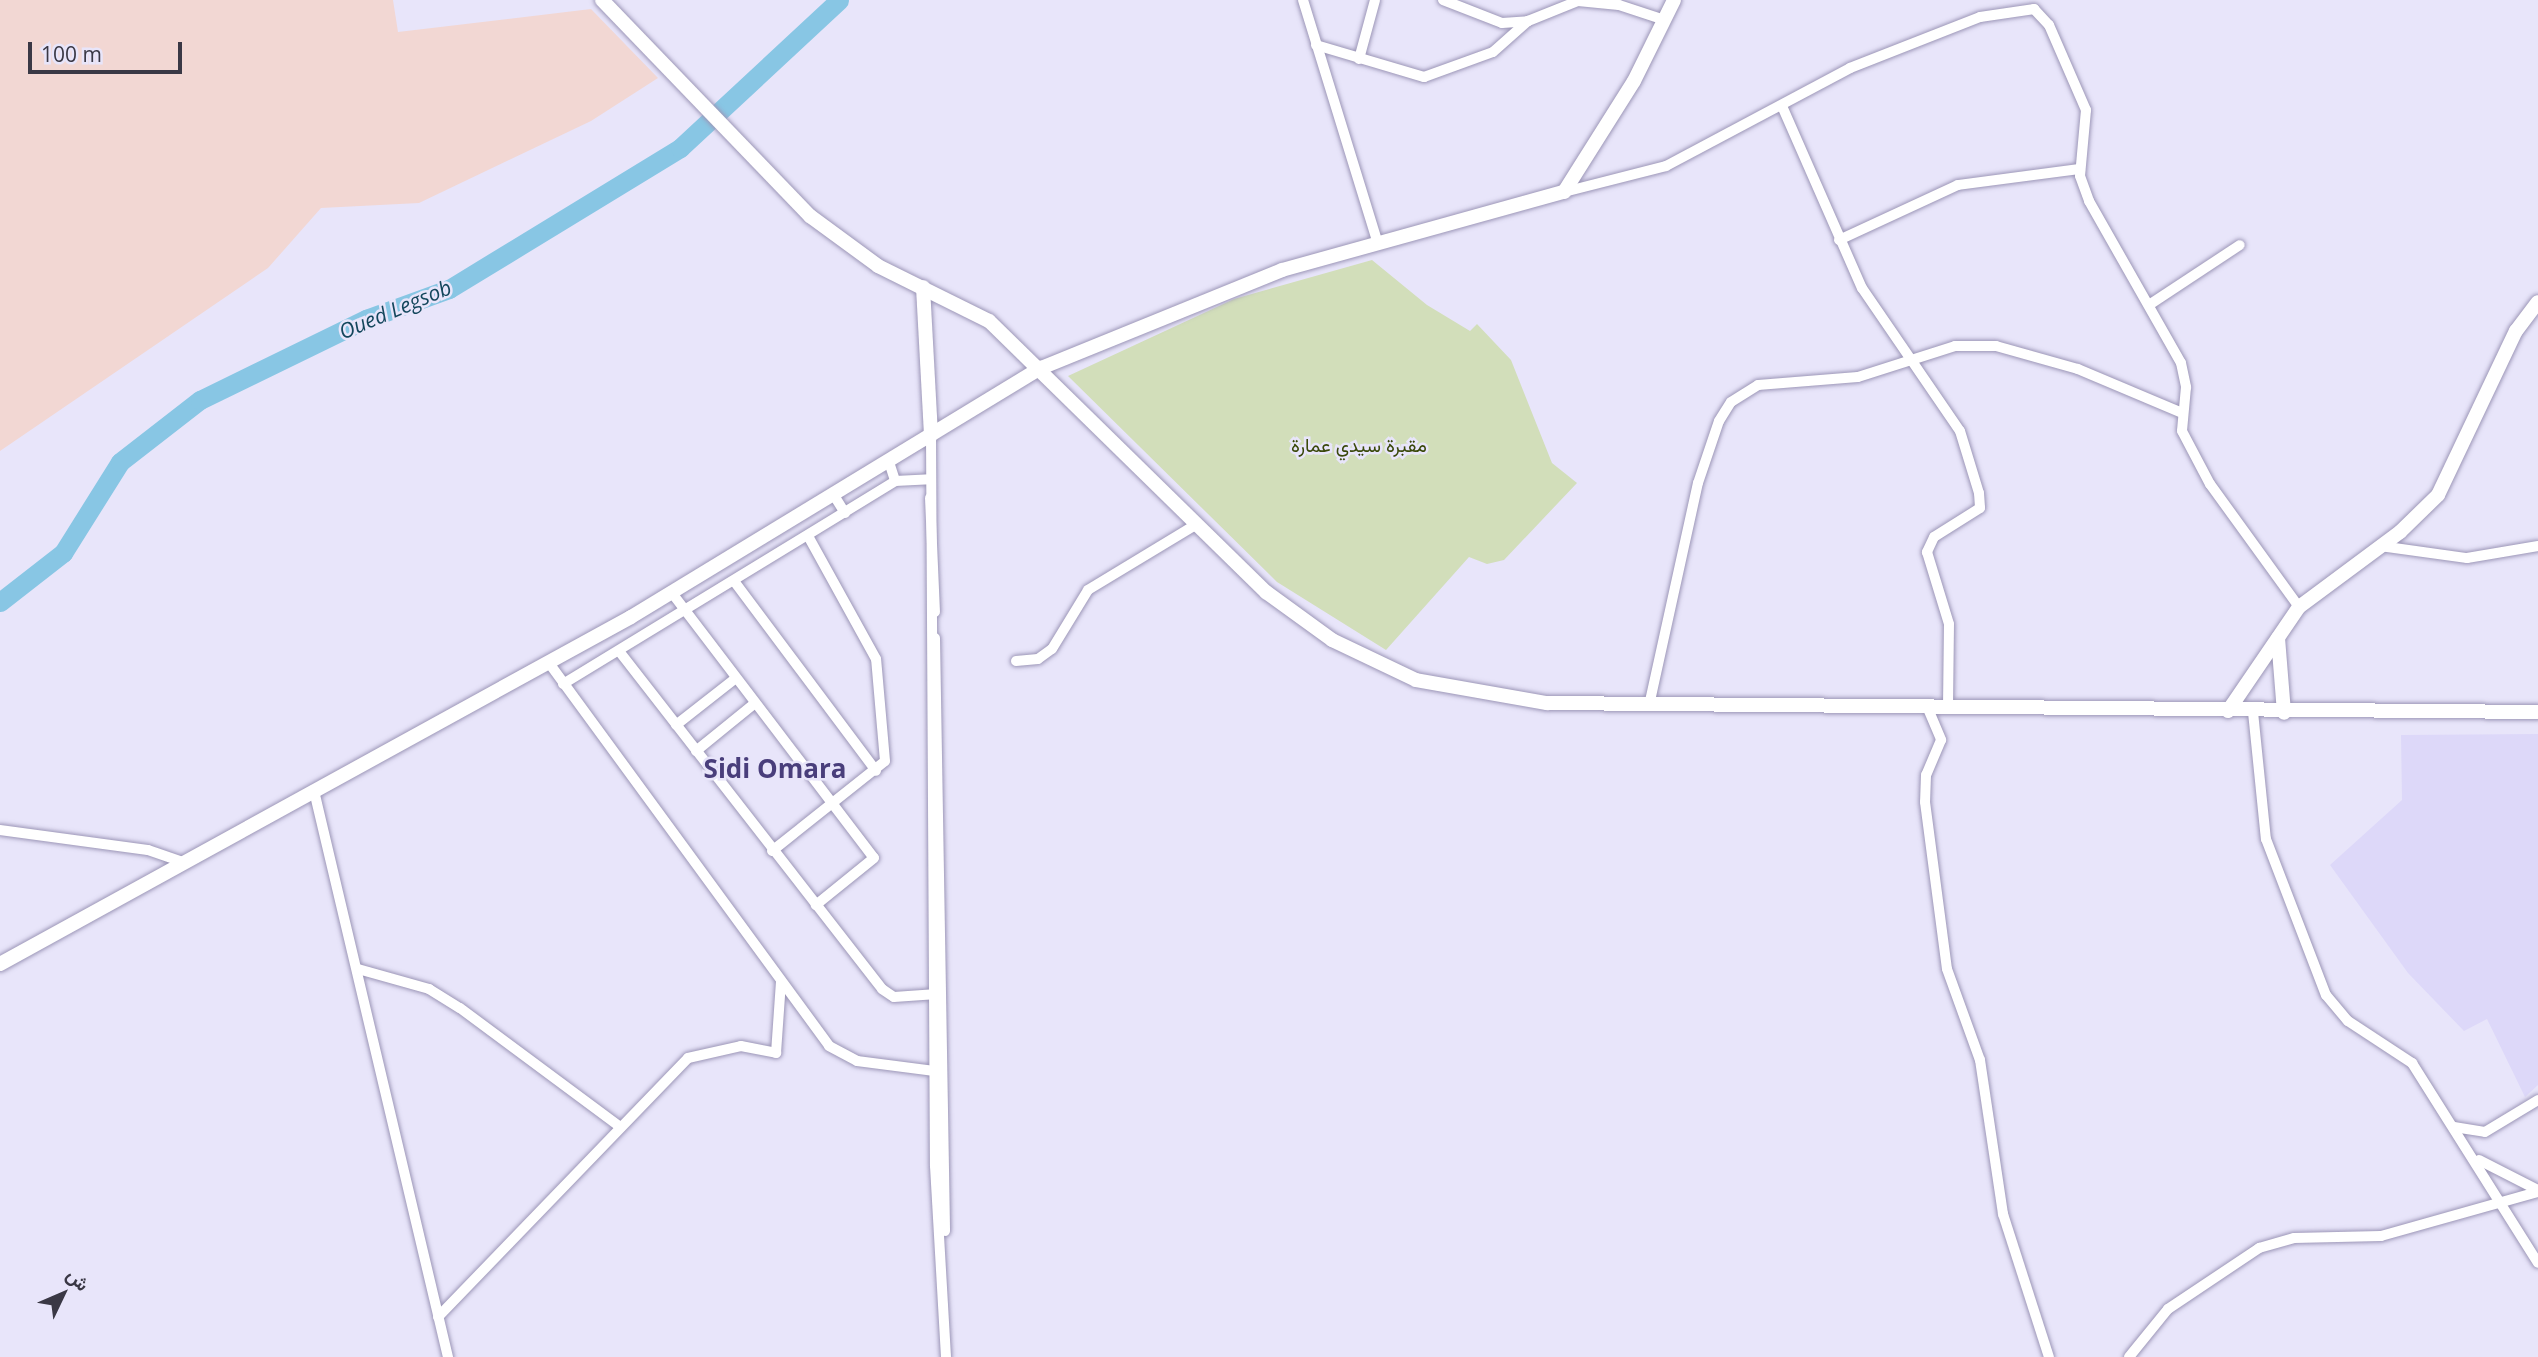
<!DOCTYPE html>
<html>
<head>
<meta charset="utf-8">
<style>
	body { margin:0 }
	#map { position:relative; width:2538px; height:1357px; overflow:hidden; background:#e8e5fa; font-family:"Open Sans",Vazirmatn,sans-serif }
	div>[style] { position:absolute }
	.built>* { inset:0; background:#ddd8f9 }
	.industrial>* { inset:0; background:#f2d7d3 }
	.green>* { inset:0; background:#d2deba }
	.river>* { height:19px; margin:-9.5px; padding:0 9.5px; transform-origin:9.5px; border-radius:9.5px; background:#88c6e4 }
	.roads { filter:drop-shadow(0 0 2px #9c96b7) drop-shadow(0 0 2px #9c96b7) }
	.street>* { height:10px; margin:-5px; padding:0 5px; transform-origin:5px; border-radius:5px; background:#fff }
	.secondary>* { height:14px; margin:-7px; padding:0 7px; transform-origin:7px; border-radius:7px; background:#fff }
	span { translate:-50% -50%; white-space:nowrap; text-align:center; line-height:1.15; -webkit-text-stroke:5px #e8e5fa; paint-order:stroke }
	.park-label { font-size:19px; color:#39480a }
	.water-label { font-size:21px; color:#13465c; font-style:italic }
	.district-label { font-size:26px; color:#493e7b; font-weight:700 }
	.north { position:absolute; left:28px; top:1259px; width:70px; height:70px; -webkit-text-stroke:5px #e8e5fa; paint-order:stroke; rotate:46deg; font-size:19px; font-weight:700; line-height:28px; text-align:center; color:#3a3845 }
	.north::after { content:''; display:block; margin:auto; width:24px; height:32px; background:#3a3845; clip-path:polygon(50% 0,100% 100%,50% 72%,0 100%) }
	.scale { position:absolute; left:28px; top:42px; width:154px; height:32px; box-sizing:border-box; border:4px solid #3a3845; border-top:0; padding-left:9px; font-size:21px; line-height:24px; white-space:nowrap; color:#3a3845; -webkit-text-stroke:5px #e8e5fa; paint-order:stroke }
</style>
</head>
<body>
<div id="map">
	<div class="built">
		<div style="clip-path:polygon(2538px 734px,2538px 1085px,2525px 1097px,2487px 1019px,2464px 1031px,2408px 973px,2330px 865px,2402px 800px,2401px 735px)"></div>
	</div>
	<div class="industrial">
		<div style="clip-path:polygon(0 0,393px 0,398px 32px,591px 9px,658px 78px,591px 121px,419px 203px,321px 208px,268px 268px,0 451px)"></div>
	</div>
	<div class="green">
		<div style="clip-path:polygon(1372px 260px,1427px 305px,1470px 331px,1477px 324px,1511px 360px,1552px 463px,1577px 483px,1504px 560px,1487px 564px,1469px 557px,1386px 650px,1277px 582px,1068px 376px,1234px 299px)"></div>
	</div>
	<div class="river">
		<div style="left:0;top:602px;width:80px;rotate:-37.9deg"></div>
		<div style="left:63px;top:553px;width:107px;rotate:-57.9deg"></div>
		<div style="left:120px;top:462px;width:101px;rotate:-37.8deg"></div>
		<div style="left:200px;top:400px;width:185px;rotate:-26deg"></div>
		<div style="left:366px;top:319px;width:88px;rotate:-19.9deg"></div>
		<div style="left:449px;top:289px;width:271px;rotate:-31.4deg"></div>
		<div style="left:680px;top:148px;width:217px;rotate:-42.9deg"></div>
	</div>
	<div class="roads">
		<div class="street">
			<div style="left:1303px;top:0;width:255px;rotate:72.9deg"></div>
			<div style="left:1443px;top:0;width:63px;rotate:21.3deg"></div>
			<div style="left:1502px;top:23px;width:26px;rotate:-4deg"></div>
			<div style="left:1528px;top:21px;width:54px;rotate:-21.8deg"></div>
			<div style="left:1578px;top:1px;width:41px;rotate:5.6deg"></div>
			<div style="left:1619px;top:5px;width:48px;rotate:18.1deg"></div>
			<div style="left:1316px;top:45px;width:113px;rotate:16.5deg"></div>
			<div style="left:1424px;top:77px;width:73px;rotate:-19.9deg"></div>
			<div style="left:1493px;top:52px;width:47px;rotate:-41.5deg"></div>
			<div style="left:1359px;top:59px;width:61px;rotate:-74.8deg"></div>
			<div style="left:1782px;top:106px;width:199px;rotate:66.3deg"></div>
			<div style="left:1862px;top:288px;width:173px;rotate:55.6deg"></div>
			<div style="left:1960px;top:431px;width:65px;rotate:73deg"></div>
			<div style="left:1979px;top:493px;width:15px;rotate:86deg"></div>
			<div style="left:1980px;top:508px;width:54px;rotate:147.8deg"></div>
			<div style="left:1934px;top:537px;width:17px;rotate:115deg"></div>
			<div style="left:1927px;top:552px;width:75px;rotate:73deg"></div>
			<div style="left:1949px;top:624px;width:80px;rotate:90.7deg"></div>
			<div style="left:1564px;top:192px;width:105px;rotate:-14.3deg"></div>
			<div style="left:1666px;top:166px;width:208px;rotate:-28deg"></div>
			<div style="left:1850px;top:68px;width:140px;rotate:-21.4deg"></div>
			<div style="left:1980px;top:17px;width:55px;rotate:-8.4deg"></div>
			<div style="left:2034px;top:9px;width:22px;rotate:47deg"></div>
			<div style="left:2049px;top:25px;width:93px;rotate:66.5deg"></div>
			<div style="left:2086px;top:110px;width:66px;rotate:95.2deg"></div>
			<div style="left:2080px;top:176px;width:27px;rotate:70deg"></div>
			<div style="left:2089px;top:201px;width:186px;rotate:60.4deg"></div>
			<div style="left:2181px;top:363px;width:25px;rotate:78deg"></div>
			<div style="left:2186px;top:387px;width:44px;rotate:95.2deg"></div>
			<div style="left:2182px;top:431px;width:60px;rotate:62.2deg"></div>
			<div style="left:2210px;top:484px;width:152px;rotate:54.1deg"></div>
			<div style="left:1839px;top:240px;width:131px;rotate:-24.8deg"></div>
			<div style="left:1958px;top:185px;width:123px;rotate:-7.5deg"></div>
			<div style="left:2152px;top:303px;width:105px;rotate:-33.4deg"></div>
			<div style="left:931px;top:435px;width:731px;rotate:89.69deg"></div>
			<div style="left:935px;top:1166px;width:191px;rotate:86.7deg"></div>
			<div style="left:889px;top:462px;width:20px;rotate:72deg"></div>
			<div style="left:835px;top:497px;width:19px;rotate:58deg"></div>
			<div style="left:930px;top:498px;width:114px;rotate:87.5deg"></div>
			<div style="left:2380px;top:546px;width:88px;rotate:7.9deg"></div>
			<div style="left:2467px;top:558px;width:72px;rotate:-9.6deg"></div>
			<div style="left:734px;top:581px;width:237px;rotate:53.2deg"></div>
			<div style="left:672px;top:593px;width:333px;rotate:52.7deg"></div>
			<div style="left:874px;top:858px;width:75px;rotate:141deg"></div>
			<div style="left:935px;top:638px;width:593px;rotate:89.03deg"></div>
			<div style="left:619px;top:651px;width:428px;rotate:52.1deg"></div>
			<div style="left:882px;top:989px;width:14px;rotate:34deg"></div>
			<div style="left:894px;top:997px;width:43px;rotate:-4deg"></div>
			<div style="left:1016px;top:661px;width:22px;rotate:-5deg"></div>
			<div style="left:1038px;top:659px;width:17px;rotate:-36deg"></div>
			<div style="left:1052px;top:649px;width:69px;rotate:-58.6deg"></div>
			<div style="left:1088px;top:590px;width:127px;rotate:-31.2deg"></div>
			<div style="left:549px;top:663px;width:474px;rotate:53.8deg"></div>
			<div style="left:829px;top:1046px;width:32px;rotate:28deg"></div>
			<div style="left:857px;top:1061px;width:78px;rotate:7.4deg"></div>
			<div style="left:563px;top:684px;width:389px;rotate:-31.4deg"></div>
			<div style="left:895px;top:481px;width:35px;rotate:-3deg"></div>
			<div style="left:1650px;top:701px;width:223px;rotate:-77.6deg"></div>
			<div style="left:1698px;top:483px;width:65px;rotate:-71.3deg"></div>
			<div style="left:1719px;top:421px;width:22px;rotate:-58deg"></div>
			<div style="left:1731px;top:402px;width:32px;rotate:-32deg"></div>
			<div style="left:1758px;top:385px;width:100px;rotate:-4.6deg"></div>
			<div style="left:1858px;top:377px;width:102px;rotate:-17.7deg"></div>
			<div style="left:1955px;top:346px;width:41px"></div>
			<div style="left:1996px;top:346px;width:85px;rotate:15.7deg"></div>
			<div style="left:2078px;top:369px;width:113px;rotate:22.9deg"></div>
			<div style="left:1926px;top:704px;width:39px;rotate:67deg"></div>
			<div style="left:1941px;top:740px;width:38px;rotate:113deg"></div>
			<div style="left:1926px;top:775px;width:27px;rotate:92deg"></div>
			<div style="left:1925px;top:802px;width:168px;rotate:82.5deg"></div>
			<div style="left:1947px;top:969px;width:97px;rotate:70.1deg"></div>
			<div style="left:1980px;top:1060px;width:156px;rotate:81.5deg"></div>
			<div style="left:2003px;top:1214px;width:150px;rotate:72.2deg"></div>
			<div style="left:2253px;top:712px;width:128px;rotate:84.2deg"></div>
			<div style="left:2266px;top:839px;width:167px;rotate:69deg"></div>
			<div style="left:2326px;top:995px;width:34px;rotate:50deg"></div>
			<div style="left:2348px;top:1021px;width:77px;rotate:33.3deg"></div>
			<div style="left:2412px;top:1063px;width:236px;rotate:57.8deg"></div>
			<div style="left:676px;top:725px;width:76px;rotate:-38.1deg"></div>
			<div style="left:696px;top:751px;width:76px;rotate:-39.1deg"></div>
			<div style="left:315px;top:795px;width:578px;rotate:76.69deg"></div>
			<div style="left:0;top:830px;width:149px;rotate:7.7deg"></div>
			<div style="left:148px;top:850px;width:39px;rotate:19deg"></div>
			<div style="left:772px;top:851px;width:144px;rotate:-38.5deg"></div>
			<div style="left:885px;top:761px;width:102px;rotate:-95deg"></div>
			<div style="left:876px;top:659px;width:141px;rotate:-118.9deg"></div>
			<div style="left:358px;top:969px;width:74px;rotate:15.7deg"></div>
			<div style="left:429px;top:989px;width:36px;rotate:32deg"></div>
			<div style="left:460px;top:1008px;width:198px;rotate:36.6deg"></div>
			<div style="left:2454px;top:1127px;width:31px;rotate:9deg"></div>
			<div style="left:2485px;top:1132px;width:62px;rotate:-31.1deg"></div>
			<div style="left:2479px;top:1160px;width:66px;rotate:27deg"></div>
			<div style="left:438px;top:1317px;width:360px;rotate:-46deg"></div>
			<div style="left:688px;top:1058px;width:54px;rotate:-12.8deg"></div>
			<div style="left:741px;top:1046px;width:36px;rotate:11deg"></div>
			<div style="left:776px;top:1053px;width:71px;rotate:-86deg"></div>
			<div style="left:2129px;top:1357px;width:62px;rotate:-50.9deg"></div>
			<div style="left:2168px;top:1309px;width:110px;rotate:-33.8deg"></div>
			<div style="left:2259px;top:1248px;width:36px;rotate:-16deg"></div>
			<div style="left:2294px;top:1238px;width:87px;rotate:-1.3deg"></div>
			<div style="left:2381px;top:1236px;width:163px;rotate:-15.7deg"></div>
		</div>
		<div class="secondary">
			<div style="left:602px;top:0;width:300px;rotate:46.1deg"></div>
			<div style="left:810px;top:216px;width:84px;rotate:36.3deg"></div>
			<div style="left:878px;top:266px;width:124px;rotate:26.4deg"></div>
			<div style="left:989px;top:321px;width:388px;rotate:44.4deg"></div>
			<div style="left:1266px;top:592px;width:82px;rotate:36deg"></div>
			<div style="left:1332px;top:640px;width:93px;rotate:25.5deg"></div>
			<div style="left:1416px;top:680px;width:133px;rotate:10deg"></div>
			<div style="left:1547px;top:703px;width:991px;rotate:0.52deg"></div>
			<div style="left:923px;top:287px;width:148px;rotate:86.9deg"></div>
			<div style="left:2278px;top:638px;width:75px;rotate:85.4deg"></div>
			<div style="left:2228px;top:711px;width:126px;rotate:-55.7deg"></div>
			<div style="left:2299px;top:607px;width:126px;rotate:-36.6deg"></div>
			<div style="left:2400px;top:532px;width:53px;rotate:-44.2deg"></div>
			<div style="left:2438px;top:495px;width:182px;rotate:-64.6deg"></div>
			<div style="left:2516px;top:331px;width:36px;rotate:-53deg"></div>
			<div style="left:0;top:964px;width:720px;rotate:-28.81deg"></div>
			<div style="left:631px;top:617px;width:480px;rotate:-31.3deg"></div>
			<div style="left:1041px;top:368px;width:260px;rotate:-22.1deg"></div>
			<div style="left:1282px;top:270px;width:293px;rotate:-15.5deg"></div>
			<div style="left:1564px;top:192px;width:131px;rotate:-57.8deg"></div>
			<div style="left:1634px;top:81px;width:90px;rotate:-63.7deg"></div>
		</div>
	</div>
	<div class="park-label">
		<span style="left:1359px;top:446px">مقبرة سيدي عمارة</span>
	</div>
	<div class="water-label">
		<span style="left:395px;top:309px;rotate:-23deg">Oued Legsob</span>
	</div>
	<div class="district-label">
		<span style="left:775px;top:769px">Sidi Omara</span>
	</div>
	<div class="north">ش</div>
	<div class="scale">100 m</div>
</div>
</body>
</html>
